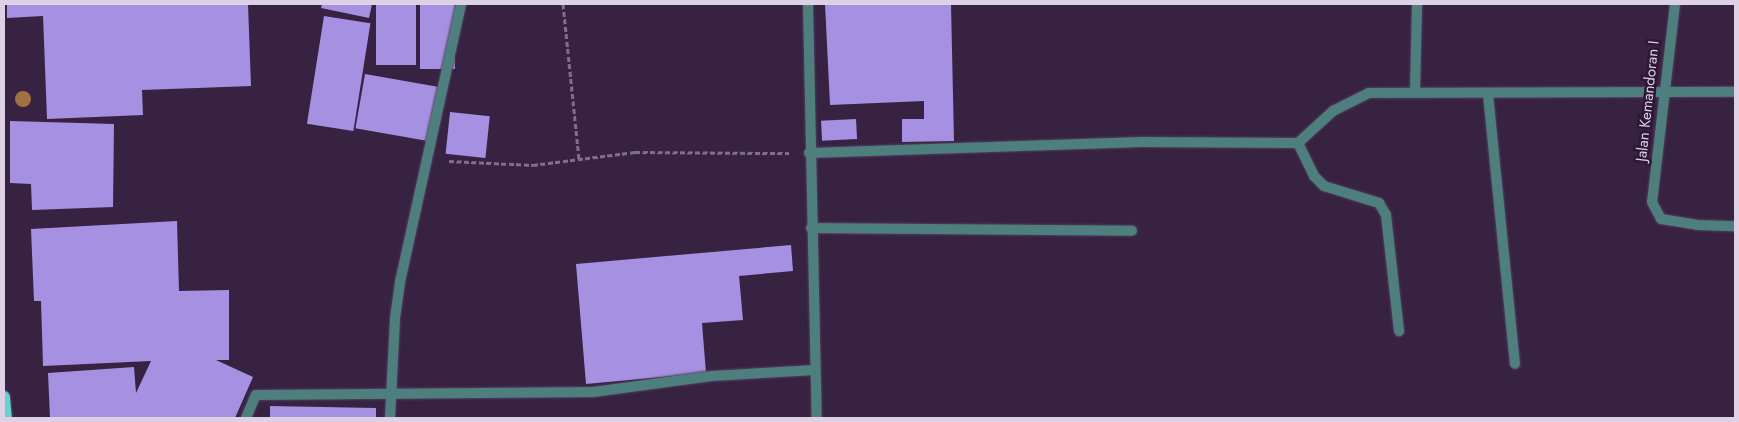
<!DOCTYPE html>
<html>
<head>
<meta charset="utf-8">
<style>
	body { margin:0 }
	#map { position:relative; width:1739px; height:422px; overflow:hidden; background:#382242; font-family:Jost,sans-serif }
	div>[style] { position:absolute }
	.building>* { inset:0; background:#a690e2; transform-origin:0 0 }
	.path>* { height:3px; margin-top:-1.5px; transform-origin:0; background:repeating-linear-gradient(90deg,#816f8a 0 5px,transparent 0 7.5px) }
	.roads { filter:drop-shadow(0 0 1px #533e5c) drop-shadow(0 0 1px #533e5c) }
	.street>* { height:10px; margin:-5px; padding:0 5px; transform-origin:5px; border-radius:5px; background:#4d7f7f }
	.primary>* { height:12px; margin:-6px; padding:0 6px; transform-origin:6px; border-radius:6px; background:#63d2d2 }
	.trees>* { width:16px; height:16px; margin:-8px; border-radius:50%; background:#a1713f }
	span { translate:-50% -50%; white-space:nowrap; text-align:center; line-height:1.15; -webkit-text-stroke:5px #2e1837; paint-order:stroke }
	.street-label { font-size:15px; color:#ded0e5 }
	.frame { position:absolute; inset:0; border:5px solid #ded0e5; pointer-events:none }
</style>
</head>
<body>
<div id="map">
	<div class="building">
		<div style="clip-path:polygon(7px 4px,248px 4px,251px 86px,142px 90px,143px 115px,47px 119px,43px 16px,7px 18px)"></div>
		<div style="clip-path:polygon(322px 4px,372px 4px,369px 18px,321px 8px)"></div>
		<div style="left:376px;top:4px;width:40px;height:61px"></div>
		<div style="left:420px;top:4px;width:35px;height:65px"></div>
		<div style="clip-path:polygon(825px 4px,951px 4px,954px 141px,902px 142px,902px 119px,924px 119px,924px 101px,830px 105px)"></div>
		<div style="left:324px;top:16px;width:47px;height:109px;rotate:9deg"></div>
		<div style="left:365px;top:74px;width:75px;height:55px;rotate:10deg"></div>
		<div style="left:450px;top:112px;width:40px;height:42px;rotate:6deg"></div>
		<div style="left:856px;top:119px;width:20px;height:35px;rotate:87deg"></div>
		<div style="clip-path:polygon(10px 121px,114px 124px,113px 207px,32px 210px,31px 184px,10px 183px)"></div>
		<div style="clip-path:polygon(177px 221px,179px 291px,229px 290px,229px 360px,216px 360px,253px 377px,235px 418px,50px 418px,48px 373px,134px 367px,136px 393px,151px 361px,43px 366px,41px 301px,34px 301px,31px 229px)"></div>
		<div style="clip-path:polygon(791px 245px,793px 271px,739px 276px,743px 320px,702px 323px,706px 373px,586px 384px,576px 264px)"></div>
		<div style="clip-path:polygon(270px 406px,376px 408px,376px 418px,270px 418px)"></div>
	</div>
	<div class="path">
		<div style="left:563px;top:4px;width:157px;rotate:84.1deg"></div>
		<div style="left:449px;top:161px;width:84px;rotate:2.7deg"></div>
		<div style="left:533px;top:165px;width:103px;rotate:-7.3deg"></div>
		<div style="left:635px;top:152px;width:154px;rotate:0.4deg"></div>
	</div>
	<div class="roads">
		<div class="street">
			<div style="left:808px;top:4px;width:414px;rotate:88.8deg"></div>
			<div style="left:1675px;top:4px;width:199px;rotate:96.6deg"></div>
			<div style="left:1652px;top:202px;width:19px;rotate:62deg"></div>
			<div style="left:1661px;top:219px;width:36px;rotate:9deg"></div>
			<div style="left:1697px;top:225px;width:38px;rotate:2deg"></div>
			<div style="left:1415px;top:93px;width:89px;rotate:-88.7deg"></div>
			<div style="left:1488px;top:94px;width:271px;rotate:84.3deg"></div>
			<div style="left:1298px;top:143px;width:37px;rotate:64deg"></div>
			<div style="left:1314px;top:176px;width:14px;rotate:45deg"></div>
			<div style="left:1324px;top:186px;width:58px;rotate:17.2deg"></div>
			<div style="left:1379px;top:203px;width:14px;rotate:60deg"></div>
			<div style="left:1386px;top:215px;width:117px;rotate:83.6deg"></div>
			<div style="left:809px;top:153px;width:333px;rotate:-1.9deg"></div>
			<div style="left:1142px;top:142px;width:156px;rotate:0.4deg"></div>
			<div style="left:1298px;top:143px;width:47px;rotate:-42.4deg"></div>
			<div style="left:1333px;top:111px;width:40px;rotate:-26.6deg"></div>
			<div style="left:1369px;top:93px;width:366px;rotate:-0.2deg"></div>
			<div style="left:811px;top:228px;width:321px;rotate:0.5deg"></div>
			<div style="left:246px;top:418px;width:25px;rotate:-67deg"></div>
			<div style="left:256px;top:395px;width:337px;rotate:-0.5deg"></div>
			<div style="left:593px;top:392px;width:120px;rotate:-7.7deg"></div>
			<div style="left:712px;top:376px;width:103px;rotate:-3.3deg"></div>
			<div style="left:390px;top:418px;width:100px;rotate:-87.1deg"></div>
			<div style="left:395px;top:318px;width:36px;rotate:-82deg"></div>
			<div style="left:400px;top:282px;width:285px;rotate:-77.6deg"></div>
		</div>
		<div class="primary">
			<div style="left:4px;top:397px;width:21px;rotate:85deg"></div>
		</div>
	</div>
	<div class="trees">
		<div style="left:23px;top:99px"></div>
	</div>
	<div class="street-label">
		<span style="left:1648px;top:101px;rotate:-84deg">Jalan Kemandoran I</span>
	</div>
	<div class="frame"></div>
</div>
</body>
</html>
